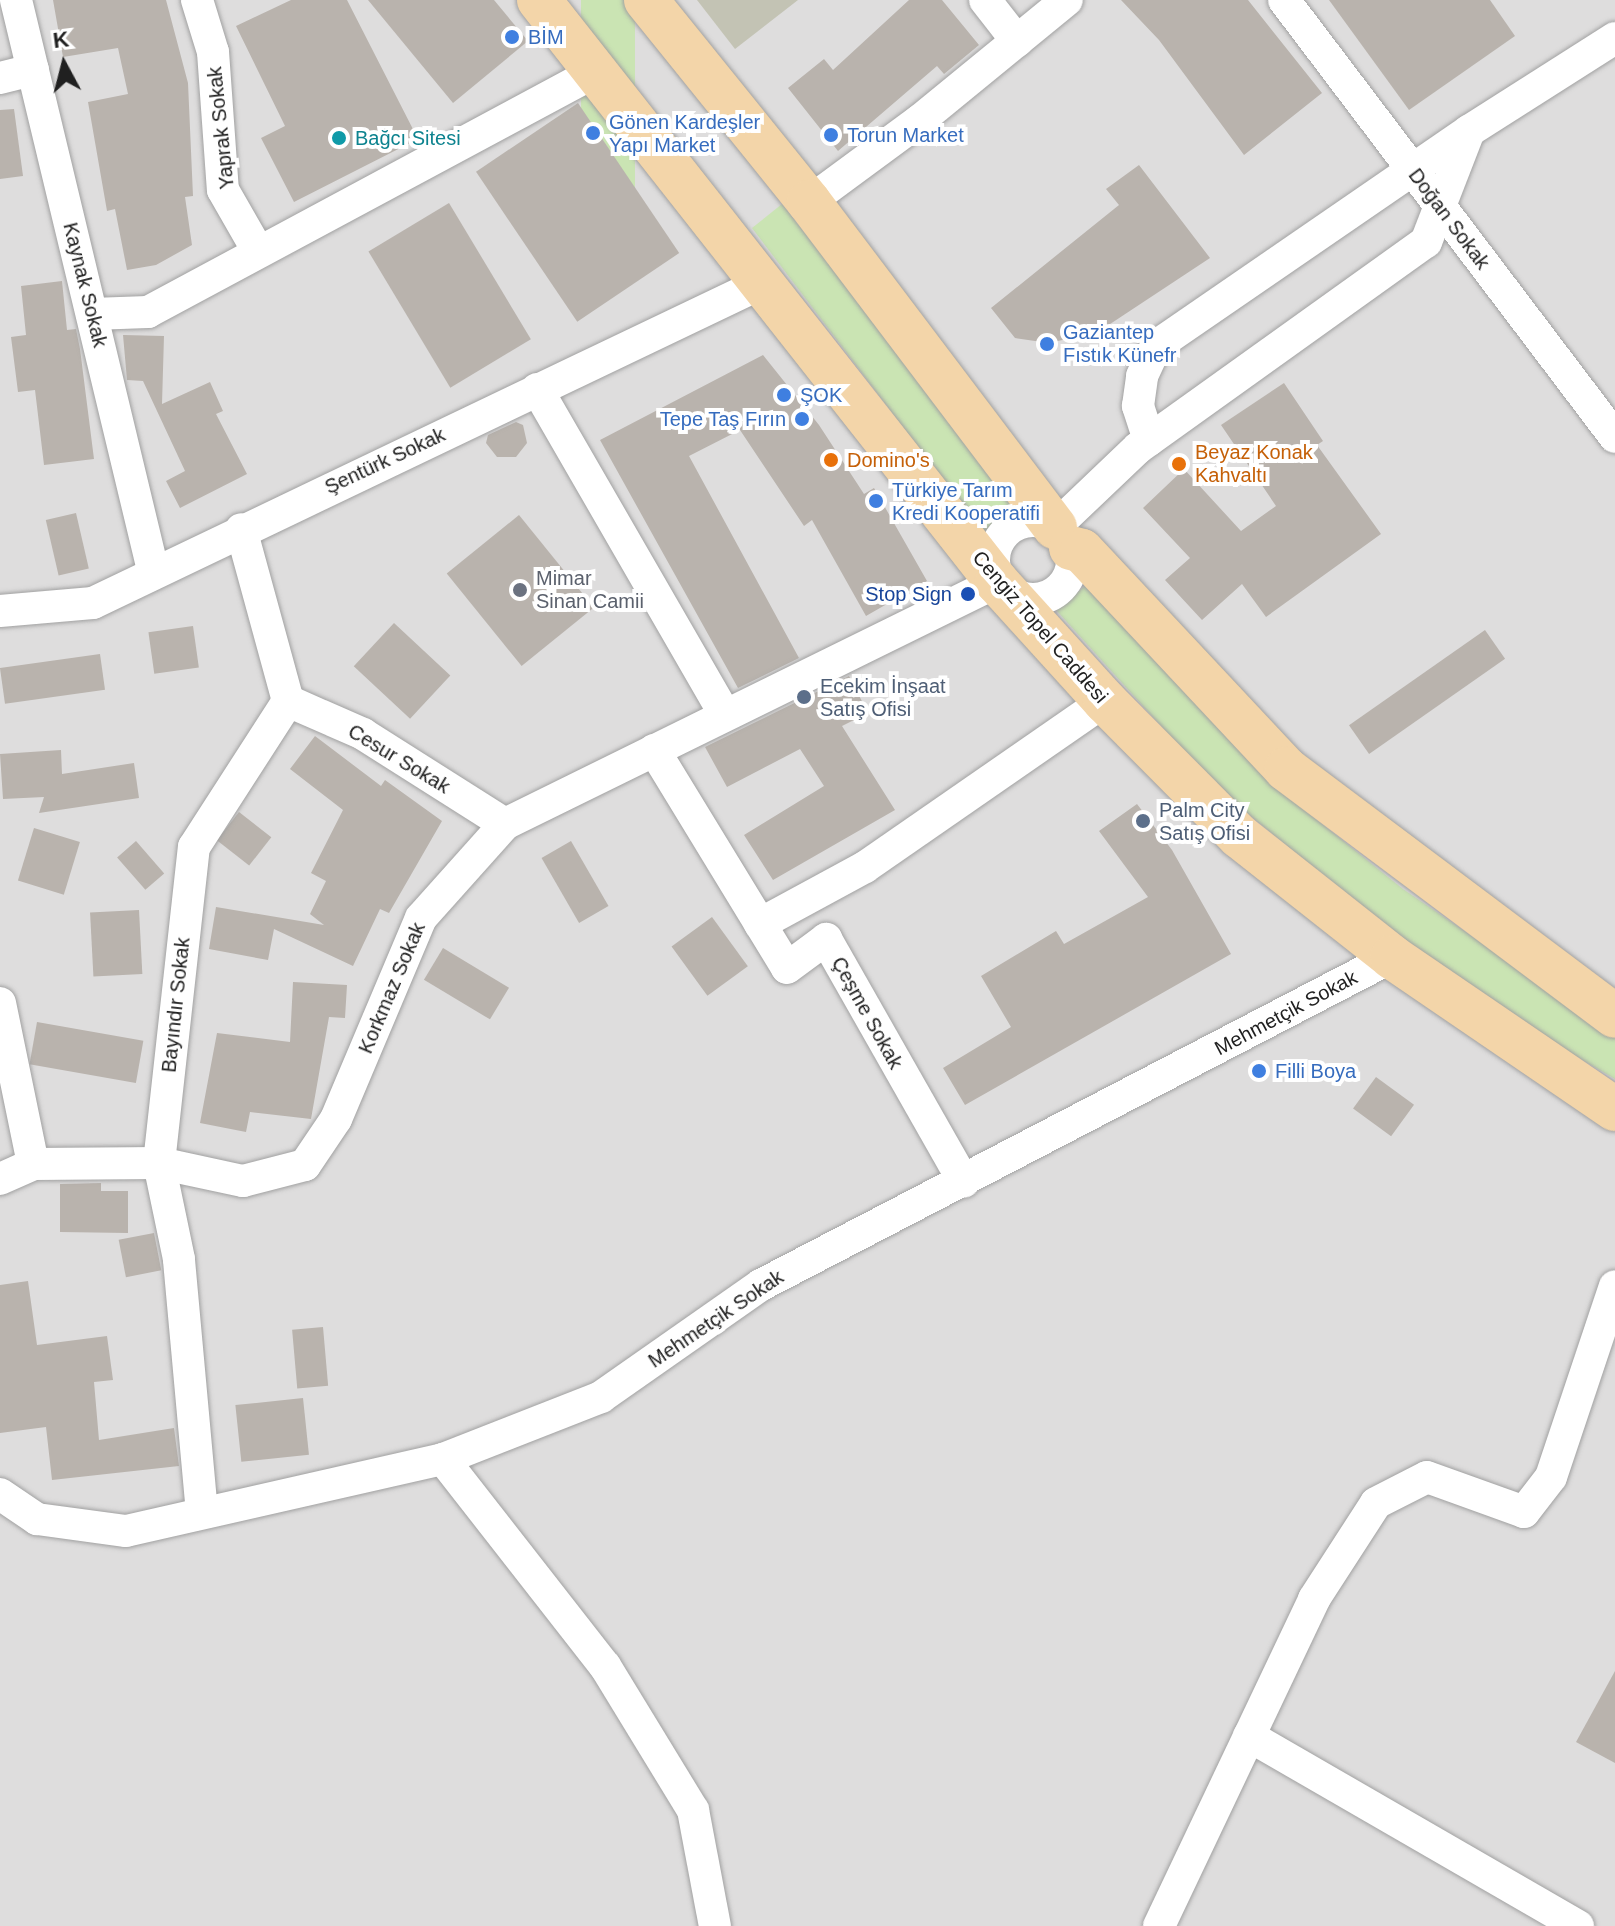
<!DOCTYPE html>
<html>
<head>
<meta charset="utf-8">
<style>
	body { margin:0 }
	#map { position:relative; width:1615px; height:1926px; overflow:hidden; background:#f0ede8; font-family:Helvetica,sans-serif }
	div>[style] { position:absolute }
	.residential>* { inset:0; background:#dedddd; transform-origin:0 0 }
	.construction>* { inset:0; background:#c3c3b4 }
	.grass>* { inset:0; background:#cae4b3; transform-origin:0 0 }
	.building>* { inset:0; background:#b9b3ad; transform-origin:0 0 }
	.roads { filter:drop-shadow(0 0 2px #a1a1a1) drop-shadow(0 0 2px #a1a1a1) }
	.minor>* { height:32px; margin:-16px; padding:0 16px; transform-origin:16px; border-radius:16px; background:#fff }
	.minor>.ring { margin:-16px; padding:0; box-sizing:content-box; background:none; border:32px solid #fff; border-radius:50% }
	.primary>* { height:44px; margin:-22px; padding:0 22px; transform-origin:22px; border-radius:22px; background:#f3d5a9 }
	.dots>* { width:22px; height:22px; translate:-50% -50%; box-sizing:border-box; border:4px solid #fff; border-radius:50% }
	span { translate:-50% -50%; white-space:nowrap; text-align:center; line-height:1.15; -webkit-text-stroke:8px #fff; paint-order:stroke }
	.shop-label { font-size:20px; color:#366cbe }
	.left { translate:0 -50%; text-align:left }
	.right { translate:-100% -50%; text-align:right }
	.street-label { font-size:20px; color:#202020 }
	.culture-label { font-size:20px; color:#0d838f }
	.food-label { font-size:20px; color:#c56008 }
	.worship-label { font-size:20px; color:#5b616d }
	.transit-label { font-size:20px; color:#164399 }
	.service-label { font-size:20px; color:#4e5e75 }
	.north { position:absolute; left:24px; top:24px; width:80px; height:80px; -webkit-text-stroke:6px #fff; paint-order:stroke; rotate:353deg; font-size:22px; font-weight:700; line-height:32px; text-align:center; color:#202020 }
	.north::after { content:''; display:block; margin:auto; width:28px; height:36px; background:#202020; clip-path:polygon(50% 0,100% 100%,50% 72%,0 100%) }
</style>
</head>
<body>
<div id="map">
	<div class="residential">
		<div style="left:0;top:0;width:1615px;height:1926px"></div>
	</div>
	<div class="construction">
		<div style="clip-path:polygon(697px 0,798px 0,735px 49px)"></div>
	</div>
	<div class="grass">
		<div style="left:581px;top:0;width:54px;height:274px"></div>
		<div style="clip-path:polygon(782px 204px,1021px 508px,987px 538px,752px 228px)"></div>
		<div style="clip-path:polygon(1085px 586px,1291px 799px,1403px 889px,1615px 1034px,1615px 1079px,1505px 1015px,1361px 907px,1218px 789px,1056px 610px)"></div>
	</div>
	<div class="building">
		<div style="clip-path:polygon(53px 0,166px 0,188px 83px,193px 196px,185px 197px,192px 245px,156px 265px,127px 270px,115px 209px,107px 211px,88px 102px,128px 94px,118px 48px,63px 57px)"></div>
		<div style="clip-path:polygon(291px 0,347px 0,418px 139px,294px 202px,261px 138px,285px 126px,236px 26px)"></div>
		<div style="clip-path:polygon(368px 0,494px 0,528px 41px,453px 103px)"></div>
		<div style="clip-path:polygon(909px 0,942px 0,979px 45px,944px 74px,937px 66px,838px 151px,788px 88px,824px 59px,833px 70px)"></div>
		<div style="clip-path:polygon(1121px 0,1248px 0,1322px 93px,1244px 155px,1159px 40px)"></div>
		<div style="clip-path:polygon(1329px 0,1490px 0,1515px 36px,1409px 110px)"></div>
		<div style="left:578px;top:103px;width:181px;height:123px;rotate:56deg"></div>
		<div style="clip-path:polygon(14px 109px,23px 176px,0 179px,0 110px)"></div>
		<div style="clip-path:polygon(1139px 165px,1210px 258px,1098px 332px,1049px 343px,1015px 338px,991px 308px,1119px 205px,1106px 189px)"></div>
		<div style="left:449px;top:203px;width:159px;height:94px;rotate:59deg"></div>
		<div style="clip-path:polygon(62px 281px,67px 330px,76px 329px,80px 349px,94px 459px,44px 465px,35px 390px,18px 392px,11px 337px,26px 335px,21px 286px)"></div>
		<div style="clip-path:polygon(123px 335px,164px 336px,162px 404px,210px 382px,223px 411px,216px 414px,247px 474px,180px 508px,166px 481px,185px 471px,143px 381px,127px 380px)"></div>
		<div style="clip-path:polygon(763px 355px,819px 425px,864px 494px,874px 488px,927px 581px,866px 616px,812px 520px,804px 526px,740px 430px,689px 456px,799px 658px,738px 688px,600px 440px)"></div>
		<div style="clip-path:polygon(1284px 383px,1323px 441px,1317px 445px,1381px 534px,1266px 617px,1242px 584px,1202px 620px,1165px 580px,1190px 558px,1143px 508px,1184px 469px,1241px 531px,1276px 506px,1221px 425px)"></div>
		<div style="clip-path:polygon(516px 422px,523px 425px,527px 443px,516px 457px,497px 457px,486px 443px,488px 435px)"></div>
		<div style="left:76px;top:513px;width:57px;height:31px;rotate:77deg"></div>
		<div style="left:519px;top:515px;width:119px;height:93px;rotate:51deg"></div>
		<div style="left:394px;top:623px;width:77px;height:59px;rotate:43deg"></div>
		<div style="left:193px;top:626px;width:42px;height:45px;rotate:82deg"></div>
		<div style="left:1485px;top:630px;width:35px;height:166px;rotate:55deg"></div>
		<div style="left:100px;top:654px;width:36px;height:101px;rotate:82deg"></div>
		<div style="clip-path:polygon(849px 676px,868px 713px,842px 726px,895px 810px,773px 880px,744px 835px,824px 786px,800px 749px,727px 787px,705px 747px)"></div>
		<div style="clip-path:polygon(315px 736px,381px 786px,385px 780px,442px 821px,389px 913px,380px 909px,353px 966px,274px 929px,268px 960px,209px 949px,216px 907px,324px 925px,310px 914px,326px 881px,311px 873px,343px 810px,290px 769px)"></div>
		<div style="clip-path:polygon(61px 750px,62px 774px,134px 763px,139px 798px,39px 813px,44px 797px,3px 799px,0 754px)"></div>
		<div style="clip-path:polygon(1137px 804px,1172px 850px,1231px 954px,965px 1105px,943px 1068px,1011px 1027px,981px 976px,1056px 931px,1064px 944px,1148px 897px,1099px 831px)"></div>
		<div style="left:239px;top:812px;width:41px;height:36px;rotate:38deg"></div>
		<div style="left:34px;top:828px;width:48px;height:55px;rotate:17deg"></div>
		<div style="left:136px;top:841px;width:43px;height:25px;rotate:49deg"></div>
		<div style="left:571px;top:841px;width:75px;height:34px;rotate:60deg"></div>
		<div style="left:139px;top:910px;width:64px;height:49px;rotate:87deg"></div>
		<div style="left:712px;top:917px;width:61px;height:50px;rotate:54deg"></div>
		<div style="left:443px;top:948px;width:77px;height:37px;rotate:31deg"></div>
		<div style="clip-path:polygon(293px 982px,347px 985px,345px 1018px,329px 1017px,311px 1119px,250px 1112px,246px 1132px,200px 1123px,217px 1033px,290px 1042px)"></div>
		<div style="left:37px;top:1022px;width:108px;height:43px;rotate:10deg"></div>
		<div style="left:1376px;top:1077px;width:47px;height:39px;rotate:36deg"></div>
		<div style="clip-path:polygon(101px 1183px,101px 1191px,128px 1191px,128px 1233px,60px 1232px,60px 1184px)"></div>
		<div style="left:154px;top:1233px;width:38px;height:36px;rotate:79deg"></div>
		<div style="clip-path:polygon(28px 1281px,37px 1345px,107px 1336px,113px 1380px,94px 1382px,99px 1440px,174px 1428px,179px 1466px,52px 1480px,46px 1427px,0 1433px,0 1285px)"></div>
		<div style="left:323px;top:1327px;width:59px;height:31px;rotate:85deg"></div>
		<div style="left:303px;top:1398px;width:57px;height:68px;rotate:84deg"></div>
		<div style="clip-path:polygon(1615px 1671px,1615px 1763px,1576px 1742px)"></div>
	</div>
	<div class="roads">
		<div class="minor">
			<div style="left:16px;top:0;width:586px;rotate:76.49deg"></div>
			<div style="left:197px;top:0;width:54px;rotate:72.9deg"></div>
			<div style="left:213px;top:52px;width:138px;rotate:85.9deg"></div>
			<div style="left:223px;top:190px;width:70px;rotate:60.2deg"></div>
			<div style="left:985px;top:0;width:52px;rotate:52deg"></div>
			<div style="left:1284px;top:0;width:548px;rotate:52.86deg"></div>
			<div style="left:0;top:78px;width:34px;rotate:-14deg"></div>
			<div style="left:809px;top:202px;width:137px;rotate:-36.4deg"></div>
			<div style="left:919px;top:121px;width:191px;rotate:-39.3deg"></div>
			<div style="left:92px;top:314px;width:56px;rotate:-2deg"></div>
			<div style="left:148px;top:312px;width:507px;rotate:-28.23deg"></div>
			<div style="left:537px;top:389px;width:376px;rotate:60deg"></div>
			<div style="left:1149px;top:440px;width:36px;rotate:-108deg"></div>
			<div style="left:1138px;top:406px;width:30px;rotate:-82deg"></div>
			<div style="left:1142px;top:376px;width:33px;rotate:-65deg"></div>
			<div style="left:1156px;top:346px;width:380px;rotate:-34.5deg"></div>
			<div class="ring" style="left:994px;top:521px;width:46px;height:46px"></div>
			<div style="left:1055px;top:527px;width:115px;rotate:-43.6deg"></div>
			<div style="left:1138px;top:448px;width:354px;rotate:-35.6deg"></div>
			<div style="left:1426px;top:242px;width:119px;rotate:-68.8deg"></div>
			<div style="left:1469px;top:131px;width:173px;rotate:-32.5deg"></div>
			<div style="left:0;top:611px;width:93px;rotate:-4.9deg"></div>
			<div style="left:93px;top:603px;width:742px;rotate:-25.56deg"></div>
			<div style="left:288px;top:701px;width:82px;rotate:23.7deg"></div>
			<div style="left:363px;top:734px;width:168px;rotate:32.4deg"></div>
			<div style="left:654px;top:750px;width:255px;rotate:58.6deg"></div>
			<div style="left:787px;top:968px;width:49px;rotate:-36.6deg"></div>
			<div style="left:826px;top:939px;width:279px;rotate:60.4deg"></div>
			<div style="left:760px;top:924px;width:119px;rotate:-28.5deg"></div>
			<div style="left:865px;top:867px;width:292px;rotate:-34.7deg"></div>
			<div style="left:0;top:1003px;width:164px;rotate:78.4deg"></div>
			<div style="left:0;top:1179px;width:36px;rotate:-24deg"></div>
			<div style="left:33px;top:1164px;width:126px;rotate:-0.5deg"></div>
			<div style="left:159px;top:1163px;width:86px;rotate:12.1deg"></div>
			<div style="left:243px;top:1181px;width:64px;rotate:-14.5deg"></div>
			<div style="left:305px;top:1165px;width:55px;rotate:-56deg"></div>
			<div style="left:336px;top:1119px;width:218px;rotate:-67.1deg"></div>
			<div style="left:421px;top:918px;width:126px;rotate:-48.2deg"></div>
			<div style="left:505px;top:824px;width:548px;rotate:-26.19deg"></div>
			<div style="left:443px;top:1459px;width:263px;rotate:52deg"></div>
			<div style="left:605px;top:1666px;width:169px;rotate:58.6deg"></div>
			<div style="left:693px;top:1810px;width:118px;rotate:79.3deg"></div>
			<div style="left:0;top:1494px;width:45px;rotate:34deg"></div>
			<div style="left:37px;top:1519px;width:90px;rotate:7.7deg"></div>
			<div style="left:126px;top:1531px;width:325px;rotate:-12.8deg"></div>
			<div style="left:443px;top:1459px;width:170px;rotate:-21.4deg"></div>
			<div style="left:601px;top:1397px;width:195px;rotate:-35deg"></div>
			<div style="left:761px;top:1285px;width:711px;rotate:-27.47deg"></div>
			<div style="left:202px;top:1513px;width:255px;rotate:-95.2deg"></div>
			<div style="left:179px;top:1259px;width:98px;rotate:-101.8deg"></div>
			<div style="left:159px;top:1163px;width:318px;rotate:-83.7deg"></div>
			<div style="left:194px;top:847px;width:174px;rotate:-57.2deg"></div>
			<div style="left:288px;top:701px;width:178px;rotate:-105.3deg"></div>
			<div style="left:1249px;top:1736px;width:380px;rotate:30deg"></div>
			<div style="left:1159px;top:1926px;width:362px;rotate:-64.6deg"></div>
			<div style="left:1314px;top:1599px;width:114px;rotate:-57.1deg"></div>
			<div style="left:1376px;top:1503px;width:57px;rotate:-27deg"></div>
			<div style="left:1427px;top:1477px;width:103px;rotate:19.8deg"></div>
			<div style="left:1524px;top:1512px;width:44px;rotate:-52.4deg"></div>
			<div style="left:1551px;top:1477px;width:201px;rotate:-71.5deg"></div>
		</div>
		<div class="primary">
			<div style="left:539px;top:0;width:741px;rotate:51.8deg"></div>
			<div style="left:997px;top:582px;width:161px;rotate:47.8deg"></div>
			<div style="left:1105px;top:701px;width:190px;rotate:45.2deg"></div>
			<div style="left:1239px;top:836px;width:195px;rotate:38.3deg"></div>
			<div style="left:1392px;top:957px;width:270px;rotate:34.3deg"></div>
			<div style="left:646px;top:0;width:260px;rotate:51.1deg"></div>
			<div style="left:809px;top:202px;width:408px;rotate:52.9deg"></div>
			<div style="left:1071px;top:548px;width:11px;rotate:15deg"></div>
			<div style="left:1082px;top:551px;width:299px;rotate:46.9deg"></div>
			<div style="left:1286px;top:769px;width:411px;rotate:36.9deg"></div>
		</div>
	</div>
	<div class="dots">
		<div style="left:512px;top:37px;background:#3f7fe0"></div>
		<div style="left:593px;top:133px;background:#3f7fe0"></div>
		<div style="left:831px;top:135px;background:#3f7fe0"></div>
		<div style="left:339px;top:138px;background:#0f9aa8"></div>
		<div style="left:1047px;top:344px;background:#3f7fe0"></div>
		<div style="left:784px;top:395px;background:#3f7fe0"></div>
		<div style="left:802px;top:419px;background:#3f7fe0"></div>
		<div style="left:831px;top:460px;background:#e8710a"></div>
		<div style="left:1179px;top:464px;background:#e8710a"></div>
		<div style="left:876px;top:501px;background:#3f7fe0"></div>
		<div style="left:520px;top:590px;background:#6b7280"></div>
		<div style="left:968px;top:594px;background:#1a4fb4"></div>
		<div style="left:804px;top:697px;background:#5c6f8a"></div>
		<div style="left:1143px;top:821px;background:#5c6f8a"></div>
		<div style="left:1259px;top:1071px;background:#3f7fe0"></div>
	</div>
	<div class="shop-label">
		<span class="left" style="left:528px;top:37px">BİM</span>
		<span class="left" style="left:609px;top:134px">Gönen Kardeşler<br>Yapı Market</span>
		<span class="left" style="left:847px;top:135px">Torun Market</span>
		<span class="left" style="left:1063px;top:344px">Gaziantep<br>Fıstık Künefr</span>
		<span class="left" style="left:800px;top:395px">ŞOK</span>
		<span class="right" style="left:786px;top:419px">Tepe Taş Fırın</span>
		<span class="left" style="left:892px;top:502px">Türkiye Tarım<br>Kredi Kooperatifi</span>
		<span class="left" style="left:1275px;top:1071px">Filli Boya</span>
	</div>
	<div class="street-label">
		<span style="left:221px;top:128px;rotate:-96deg">Yaprak Sokak</span>
		<span style="left:1449px;top:219px;rotate:53deg">Doğan Sokak</span>
		<span style="left:85px;top:285px;rotate:76deg">Kaynak Sokak</span>
		<span style="left:385px;top:461px;rotate:-25deg">Şentürk Sokak</span>
		<span style="left:1040px;top:627px;rotate:49deg">Cengiz Topel Caddesi</span>
		<span style="left:399px;top:759px;rotate:31deg">Cesur Sokak</span>
		<span style="left:392px;top:988px;rotate:-67deg">Korkmaz Sokak</span>
		<span style="left:176px;top:1005px;rotate:-84deg">Bayındır Sokak</span>
		<span style="left:867px;top:1013px;rotate:61deg">Çeşme Sokak</span>
		<span style="left:1286px;top:1013px;rotate:-28deg">Mehmetçik Sokak</span>
		<span style="left:716px;top:1319px;rotate:-34deg">Mehmetçik Sokak</span>
	</div>
	<div class="culture-label">
		<span class="left" style="left:355px;top:138px">Bağcı Sitesi</span>
	</div>
	<div class="food-label">
		<span class="left" style="left:1195px;top:464px">Beyaz Konak<br>Kahvaltı</span>
		<span class="left" style="left:847px;top:460px">Domino's</span>
	</div>
	<div class="worship-label">
		<span class="left" style="left:536px;top:590px">Mimar<br>Sinan Camii</span>
	</div>
	<div class="transit-label">
		<span class="right" style="left:952px;top:594px">Stop Sign</span>
	</div>
	<div class="service-label">
		<span class="left" style="left:820px;top:698px">Ecekim İnşaat<br>Satış Ofisi</span>
		<span class="left" style="left:1159px;top:822px">Palm City<br>Satış Ofisi</span>
	</div>
	<div class="north">K</div>
</div>
</body>
</html>
